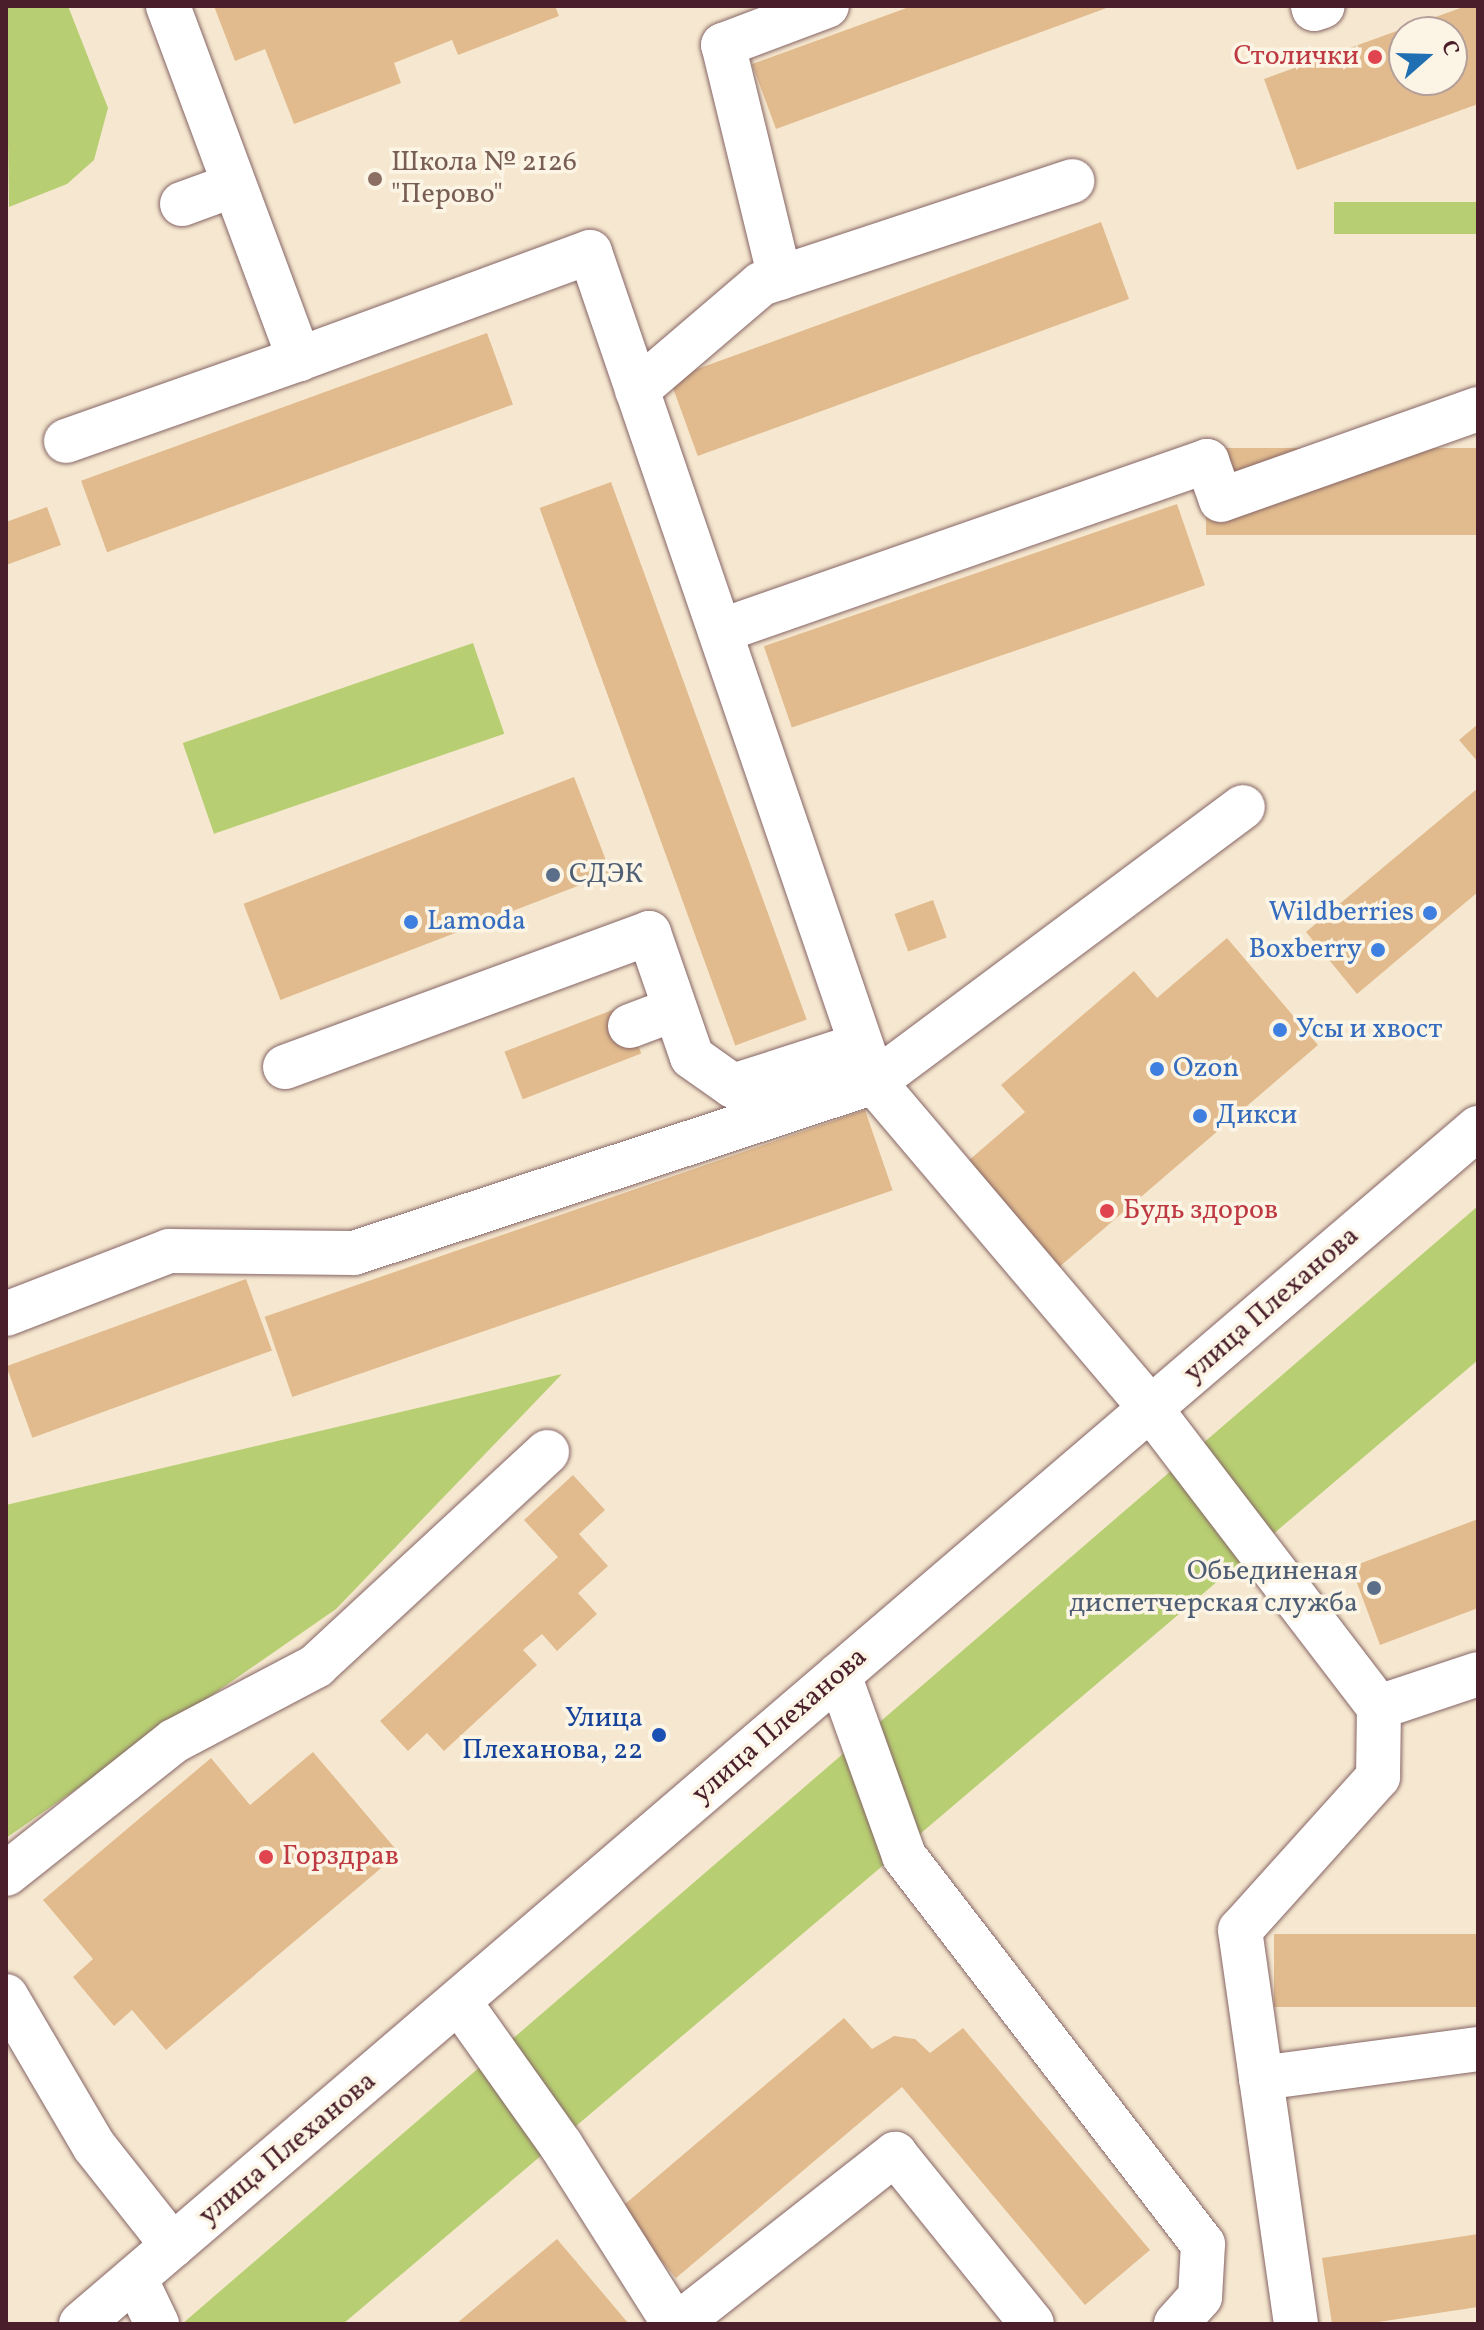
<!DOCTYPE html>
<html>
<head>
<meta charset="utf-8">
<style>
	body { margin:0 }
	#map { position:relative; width:1484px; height:2330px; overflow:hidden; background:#f6e8d0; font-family:Vollkorn,serif }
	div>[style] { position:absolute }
	.green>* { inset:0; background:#b7ce72; transform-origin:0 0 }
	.building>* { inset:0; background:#e1bb8e; transform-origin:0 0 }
	.roads { filter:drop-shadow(0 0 2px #866565) drop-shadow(0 0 2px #866565) }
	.minor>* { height:44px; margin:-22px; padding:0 22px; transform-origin:22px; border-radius:22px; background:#fff }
	.dots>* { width:22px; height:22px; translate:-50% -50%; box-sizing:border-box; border:4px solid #fcf5e5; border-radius:50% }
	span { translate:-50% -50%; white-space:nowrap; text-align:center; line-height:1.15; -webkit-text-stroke:7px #fcf5e5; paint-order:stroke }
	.health-label { font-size:28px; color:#be3a42 }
	.right { translate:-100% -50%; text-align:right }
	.left { translate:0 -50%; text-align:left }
	.education-label { font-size:28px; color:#785e54 }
	.service-label { font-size:28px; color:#4e5e75 }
	.shop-label { font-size:28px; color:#366cbe }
	.street-label { font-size:28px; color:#4a1f2b }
	.transit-label { font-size:28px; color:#164399 }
	.frame { position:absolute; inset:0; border:8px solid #4a1f2b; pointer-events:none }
	.north { position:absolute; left:1388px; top:16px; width:80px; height:80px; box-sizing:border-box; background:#fcf5e5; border:2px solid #b59f9b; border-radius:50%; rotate:70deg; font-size:22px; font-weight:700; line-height:32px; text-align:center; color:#4a1f2b }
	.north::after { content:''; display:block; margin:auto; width:28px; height:36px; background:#1f6fb2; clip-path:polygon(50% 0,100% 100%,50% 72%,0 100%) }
</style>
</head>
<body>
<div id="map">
	<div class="green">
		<div style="clip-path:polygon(6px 6px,68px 6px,108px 108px,94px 160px,67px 184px,9px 207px)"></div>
		<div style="left:1478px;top:202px;width:32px;height:144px;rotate:90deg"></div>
		<div style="left:473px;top:643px;width:96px;height:307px;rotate:71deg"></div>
		<div style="clip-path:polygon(1478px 1206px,1478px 1360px,343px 2324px,182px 2324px)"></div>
		<div style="clip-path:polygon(562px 1374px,336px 1609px,6px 1838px,6px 1505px)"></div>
	</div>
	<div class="building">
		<div style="clip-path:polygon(214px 6px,555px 6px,559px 16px,458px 55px,452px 40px,394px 63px,401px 83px,294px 124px,265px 49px,235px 61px)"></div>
		<div style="clip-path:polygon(912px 6px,1112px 6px,776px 129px,752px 64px)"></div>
		<div style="clip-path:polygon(evenodd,1466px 6px,1478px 6px,1478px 104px,1297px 170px,1264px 79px,1466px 6px,1404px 32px,1452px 32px,1452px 80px,1404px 80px,1404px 32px)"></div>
		<div style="left:1101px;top:222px;width:82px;height:459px;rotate:70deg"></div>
		<div style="left:487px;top:333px;width:76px;height:432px;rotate:70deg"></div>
		<div style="left:1478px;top:448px;width:87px;height:272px;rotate:90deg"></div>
		<div style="left:611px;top:482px;width:572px;height:76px;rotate:70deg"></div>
		<div style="left:1177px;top:504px;width:86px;height:437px;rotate:71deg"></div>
		<div style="clip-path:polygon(47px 507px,61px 545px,6px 565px,6px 522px)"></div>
		<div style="clip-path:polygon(1478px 724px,1478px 762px,1459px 740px)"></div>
		<div style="left:574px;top:777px;width:103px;height:354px;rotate:69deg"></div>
		<div style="clip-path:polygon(1478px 788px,1478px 892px,1357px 994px,1306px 932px)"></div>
		<div style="left:933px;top:900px;width:40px;height:41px;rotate:70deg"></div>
		<div style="clip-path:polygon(1227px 938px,1318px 1045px,1058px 1268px,968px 1161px,1025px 1112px,1001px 1085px,1134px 971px,1157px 998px)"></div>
		<div style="left:623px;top:1006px;width:51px;height:127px;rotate:69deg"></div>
		<div style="left:865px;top:1110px;width:85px;height:635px;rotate:71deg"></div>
		<div style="left:246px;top:1279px;width:76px;height:255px;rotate:70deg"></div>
		<div style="clip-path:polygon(573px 1475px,605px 1510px,579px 1534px,608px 1566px,578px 1593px,597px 1614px,557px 1651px,542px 1634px,523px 1650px,537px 1665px,444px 1751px,427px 1733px,408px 1751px,380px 1721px,558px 1557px,524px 1520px)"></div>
		<div style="clip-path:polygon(1478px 1519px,1478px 1608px,1380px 1645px,1351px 1567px)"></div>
		<div style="clip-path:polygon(313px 1752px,399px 1853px,166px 2050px,132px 2010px,114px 2026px,73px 1977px,93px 1959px,43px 1900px,211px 1758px,250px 1805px)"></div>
		<div style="left:1478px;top:1934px;width:73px;height:204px;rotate:90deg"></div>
		<div style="clip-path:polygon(844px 2018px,872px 2049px,894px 2036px,915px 2039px,930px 2053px,963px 2028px,1150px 2250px,1085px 2305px,902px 2087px,676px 2278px,618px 2210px)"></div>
		<div style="clip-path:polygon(1478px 2234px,1478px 2307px,1365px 2324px,1332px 2324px,1322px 2258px)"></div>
		<div style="clip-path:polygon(557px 2239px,629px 2324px,456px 2324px)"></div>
	</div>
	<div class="roads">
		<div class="minor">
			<div style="left:168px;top:6px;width:377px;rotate:69.6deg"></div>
			<div style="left:299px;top:359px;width:310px;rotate:-20.2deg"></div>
			<div style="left:590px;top:252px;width:877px;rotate:71.11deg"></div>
			<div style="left:874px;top:1082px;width:427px;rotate:49.7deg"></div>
			<div style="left:1150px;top:1408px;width:377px;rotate:52.6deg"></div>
			<div style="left:1379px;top:1707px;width:104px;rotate:-18.4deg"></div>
			<div style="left:1313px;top:6px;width:3px;rotate:72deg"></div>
			<div style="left:1314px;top:9px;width:9px;rotate:-18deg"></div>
			<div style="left:182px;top:204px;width:55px;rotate:-20.1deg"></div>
			<div style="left:780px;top:278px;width:240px;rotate:-103.7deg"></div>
			<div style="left:723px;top:45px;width:111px;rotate:-20.6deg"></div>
			<div style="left:637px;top:390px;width:163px;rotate:-40.5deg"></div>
			<div style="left:761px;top:284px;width:328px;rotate:-18.3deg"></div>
			<div style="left:66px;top:441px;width:247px;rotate:-19.4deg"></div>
			<div style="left:720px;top:631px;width:516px;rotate:-19.24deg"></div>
			<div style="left:1207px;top:461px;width:41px;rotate:70.3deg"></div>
			<div style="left:1221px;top:500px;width:273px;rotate:-19.5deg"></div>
			<div style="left:630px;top:1026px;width:48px;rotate:-20.7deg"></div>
			<div style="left:285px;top:1067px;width:388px;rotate:-20.2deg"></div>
			<div style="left:649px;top:933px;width:131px;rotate:70.9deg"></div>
			<div style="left:692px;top:1057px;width:50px;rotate:35.3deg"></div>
			<div style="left:733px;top:1086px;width:134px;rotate:-17.8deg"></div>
			<div style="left:6px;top:1314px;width:175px;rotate:-21.1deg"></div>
			<div style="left:169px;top:1251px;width:185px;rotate:0.6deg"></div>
			<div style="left:354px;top:1253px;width:547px;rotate:-18.2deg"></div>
			<div style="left:874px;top:1082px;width:460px;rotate:-36.7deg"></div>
			<div style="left:839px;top:1675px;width:192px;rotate:70.2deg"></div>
			<div style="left:904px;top:1856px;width:490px;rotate:52.4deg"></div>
			<div style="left:1203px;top:2244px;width:53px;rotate:93.2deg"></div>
			<div style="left:1200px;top:2297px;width:36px;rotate:132deg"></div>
			<div style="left:1379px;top:1707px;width:70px;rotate:90.8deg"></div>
			<div style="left:1378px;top:1777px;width:206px;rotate:132deg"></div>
			<div style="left:1240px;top:1930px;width:149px;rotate:81.9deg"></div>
			<div style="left:1261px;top:2078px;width:219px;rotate:-7.6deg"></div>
			<div style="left:6px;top:1874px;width:214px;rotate:-38.4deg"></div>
			<div style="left:174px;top:1741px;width:161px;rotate:-27.8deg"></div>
			<div style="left:316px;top:1666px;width:315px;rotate:-42.8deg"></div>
			<div style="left:6px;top:1996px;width:174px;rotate:59.6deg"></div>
			<div style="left:94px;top:2146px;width:127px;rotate:51.7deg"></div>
			<div style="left:460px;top:2003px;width:174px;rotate:54.6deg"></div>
			<div style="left:561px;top:2145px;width:212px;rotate:57.7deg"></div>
			<div style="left:1261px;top:2078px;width:248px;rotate:81.9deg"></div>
			<div style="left:135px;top:2278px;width:51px;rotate:64.4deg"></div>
			<div style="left:81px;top:2324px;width:1839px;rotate:-40.57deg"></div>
			<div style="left:678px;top:2324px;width:276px;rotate:-38.1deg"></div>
			<div style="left:895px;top:2154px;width:218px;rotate:51.1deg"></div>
		</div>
	</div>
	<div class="dots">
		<div style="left:1375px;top:57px;background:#e0444e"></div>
		<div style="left:375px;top:179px;background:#8d6e63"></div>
		<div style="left:553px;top:875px;background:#5c6f8a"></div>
		<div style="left:1430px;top:913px;background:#3f7fe0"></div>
		<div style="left:411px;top:922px;background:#3f7fe0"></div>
		<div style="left:1378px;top:950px;background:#3f7fe0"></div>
		<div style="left:1280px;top:1030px;background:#3f7fe0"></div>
		<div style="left:1157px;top:1069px;background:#3f7fe0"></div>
		<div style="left:1200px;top:1116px;background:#3f7fe0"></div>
		<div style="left:1107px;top:1211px;background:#e0444e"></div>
		<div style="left:1374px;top:1588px;background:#5c6f8a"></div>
		<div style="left:659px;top:1735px;background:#1a4fb4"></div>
		<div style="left:266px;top:1857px;background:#e0444e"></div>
	</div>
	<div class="health-label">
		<span class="right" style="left:1359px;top:57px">Столички</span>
		<span class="left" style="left:1123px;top:1211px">Будь здоров</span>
		<span class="left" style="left:282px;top:1857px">Горздрав</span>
	</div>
	<div class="education-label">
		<span class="left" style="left:391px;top:179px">Школа № 2126<br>"Перово"</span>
	</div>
	<div class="service-label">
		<span class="left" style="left:569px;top:875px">СДЭК</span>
		<span class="right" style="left:1358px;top:1588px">Обьединеная<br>диспетчерская служба</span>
	</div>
	<div class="shop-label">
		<span class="right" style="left:1414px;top:913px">Wildberries</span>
		<span class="left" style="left:427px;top:922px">Lamoda</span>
		<span class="right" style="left:1362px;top:950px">Boxberry</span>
		<span class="left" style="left:1296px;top:1030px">Усы и хвост</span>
		<span class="left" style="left:1173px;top:1069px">Ozon</span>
		<span class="left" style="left:1216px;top:1116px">Дикси</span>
	</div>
	<div class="street-label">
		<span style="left:1272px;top:1305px;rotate:-41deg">улица Плеханова</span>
		<span style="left:780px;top:1726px;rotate:-41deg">улица Плеханова</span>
		<span style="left:288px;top:2149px;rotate:-40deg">улица Плеханова</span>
	</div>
	<div class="transit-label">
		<span class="right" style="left:643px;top:1735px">Улица<br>Плеханова, 22</span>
	</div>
	<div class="frame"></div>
	<div class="north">С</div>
</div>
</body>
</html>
